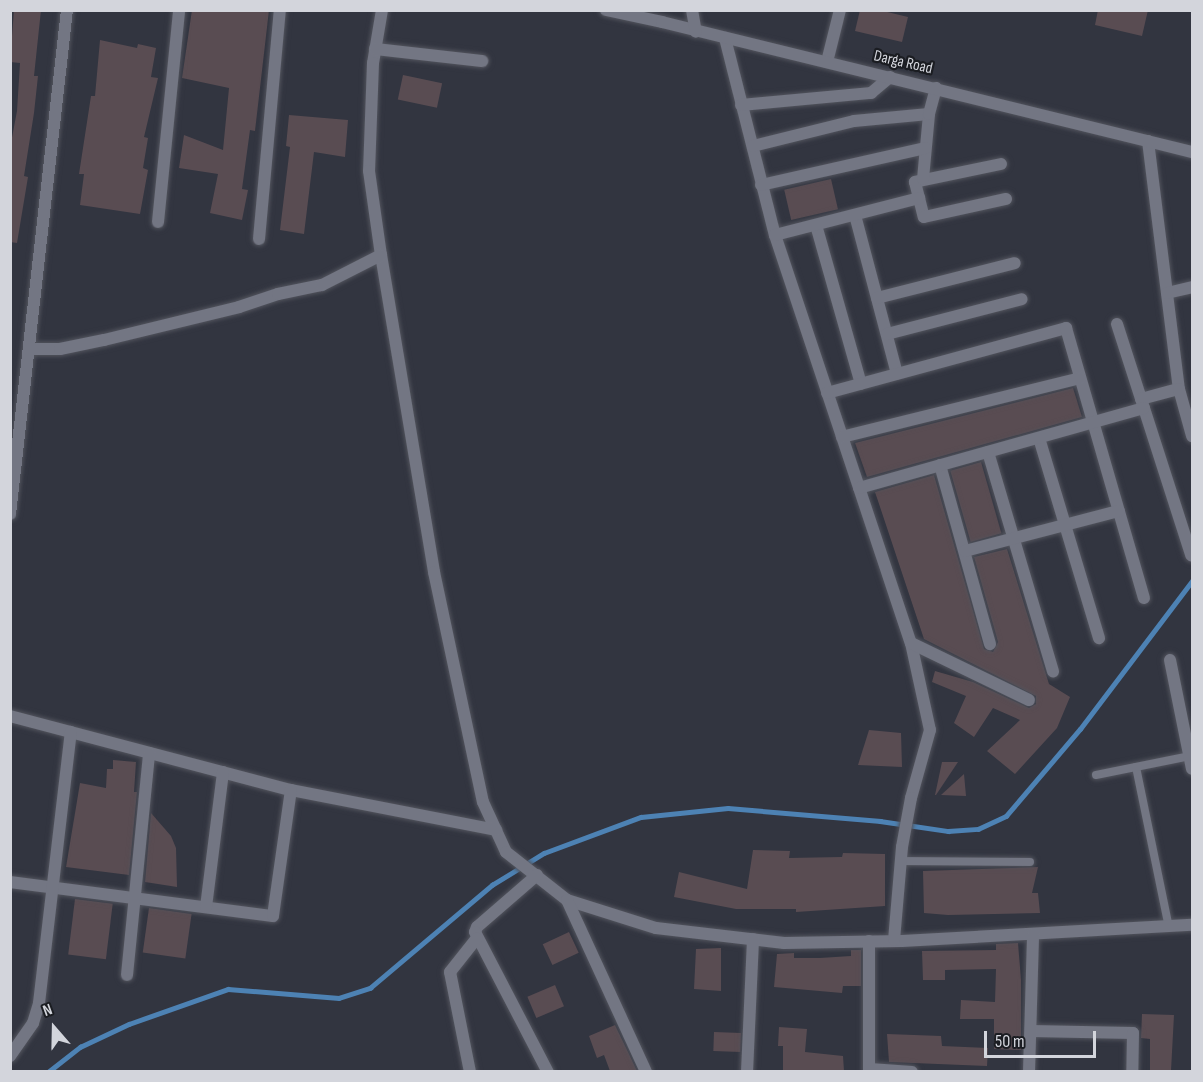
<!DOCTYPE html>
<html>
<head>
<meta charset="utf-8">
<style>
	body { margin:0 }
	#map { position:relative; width:1203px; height:1082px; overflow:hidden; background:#323540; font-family:"Sofia Sans Condensed",sans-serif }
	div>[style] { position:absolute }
	.stream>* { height:4.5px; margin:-2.25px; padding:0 2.25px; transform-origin:2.25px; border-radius:2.25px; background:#4d82b4 }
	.building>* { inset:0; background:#594c52; transform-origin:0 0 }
	.roads { filter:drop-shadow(0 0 2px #52545d) drop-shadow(0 0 2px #52545d) }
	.service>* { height:8px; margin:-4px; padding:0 4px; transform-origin:4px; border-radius:4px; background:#737683 }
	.minor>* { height:12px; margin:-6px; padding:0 6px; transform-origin:6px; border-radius:6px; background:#737683 }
	.tertiary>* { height:12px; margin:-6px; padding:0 6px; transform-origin:6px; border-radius:6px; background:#737683 }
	span { translate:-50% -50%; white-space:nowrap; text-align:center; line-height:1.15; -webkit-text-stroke:4.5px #1b1d22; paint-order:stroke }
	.street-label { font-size:16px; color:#d3d5dc }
	.frame { position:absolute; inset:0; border:12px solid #d3d5dc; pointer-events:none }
	.north { position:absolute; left:24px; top:998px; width:60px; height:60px; -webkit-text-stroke:4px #1b1d22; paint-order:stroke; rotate:340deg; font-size:16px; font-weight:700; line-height:24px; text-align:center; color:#d3d5dc }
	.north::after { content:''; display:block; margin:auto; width:21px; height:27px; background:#d3d5dc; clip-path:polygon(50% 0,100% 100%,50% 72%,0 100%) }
	.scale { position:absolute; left:984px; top:1031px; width:112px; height:27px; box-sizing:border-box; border:3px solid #d3d5dc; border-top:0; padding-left:8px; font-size:18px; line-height:21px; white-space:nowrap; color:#d3d5dc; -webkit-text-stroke:4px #1b1d22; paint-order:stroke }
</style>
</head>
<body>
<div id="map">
	<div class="stream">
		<div style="left:48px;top:1072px;width:41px;rotate:-38deg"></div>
		<div style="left:80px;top:1047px;width:54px;rotate:-25.1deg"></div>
		<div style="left:129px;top:1024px;width:105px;rotate:-19.5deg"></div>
		<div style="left:228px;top:989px;width:111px;rotate:4.6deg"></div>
		<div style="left:339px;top:998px;width:33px;rotate:-18deg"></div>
		<div style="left:370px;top:988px;width:160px;rotate:-40.2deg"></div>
		<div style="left:492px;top:885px;width:61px;rotate:-31.6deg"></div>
		<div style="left:544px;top:853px;width:103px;rotate:-20.4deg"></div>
		<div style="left:641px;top:817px;width:87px;rotate:-5.9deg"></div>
		<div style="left:728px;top:808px;width:153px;rotate:4.9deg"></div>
		<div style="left:880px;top:821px;width:69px;rotate:8.4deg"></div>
		<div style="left:948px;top:831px;width:30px;rotate:-4deg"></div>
		<div style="left:978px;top:829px;width:31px;rotate:-25deg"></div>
		<div style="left:1006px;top:816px;width:114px;rotate:-49.6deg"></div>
		<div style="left:1080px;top:729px;width:186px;rotate:-52.9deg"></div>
	</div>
	<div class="building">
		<div style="clip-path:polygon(14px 10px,41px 10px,34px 76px,38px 76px,34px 113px,24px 176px,28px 177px,17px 243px,10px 242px,10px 148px,17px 111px,20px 63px,10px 62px)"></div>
		<div style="clip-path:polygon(192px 10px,269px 10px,255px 131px,250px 130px,242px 189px,248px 190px,242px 220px,210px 213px,218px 174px,179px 168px,184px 135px,223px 150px,229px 88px,182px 78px)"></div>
		<div style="clip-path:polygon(860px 10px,879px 10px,908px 17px,902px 42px,855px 31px)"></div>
		<div style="clip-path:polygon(1098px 10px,1148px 10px,1142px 36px,1095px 25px)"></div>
		<div style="clip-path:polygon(100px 40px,137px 48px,138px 44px,156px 48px,151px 77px,158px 78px,144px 137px,148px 138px,143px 168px,148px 170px,140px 214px,80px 205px,84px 174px,79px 174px,91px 96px,95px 96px)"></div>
		<div style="left:403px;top:75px;width:40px;height:25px;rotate:12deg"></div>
		<div style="clip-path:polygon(289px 115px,348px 120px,345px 157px,314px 152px,304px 234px,280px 230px,290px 147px,286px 146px)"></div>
		<div style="left:831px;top:179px;width:31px;height:48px;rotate:77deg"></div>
		<div style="clip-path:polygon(1073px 388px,1082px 417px,867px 477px,855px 443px)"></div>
		<div style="left:981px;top:462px;width:74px;height:32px;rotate:74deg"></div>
		<div style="clip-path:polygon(934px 475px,984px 649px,993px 652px,998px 642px,974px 557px,1007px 549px,1049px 684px,1070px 697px,1057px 728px,1015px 774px,987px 751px,1020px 720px,993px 708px,974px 737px,954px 723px,966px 696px,932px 682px,935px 671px,973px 682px,1029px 708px,1036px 704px,1036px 696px,924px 639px,875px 492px)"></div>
		<div style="clip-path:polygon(869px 730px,901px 733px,902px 767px,858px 765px)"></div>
		<div style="clip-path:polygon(113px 760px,136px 762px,134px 792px,137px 792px,129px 875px,66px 867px,80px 783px,106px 788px,107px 769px,113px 769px)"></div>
		<div style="clip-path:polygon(942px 762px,958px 762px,936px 795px,935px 795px)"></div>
		<div style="clip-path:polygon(964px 774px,966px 796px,941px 795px)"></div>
		<div style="clip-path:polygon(151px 813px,171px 836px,176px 848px,177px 887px,145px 882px)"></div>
		<div style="clip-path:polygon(753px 850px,790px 851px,789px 858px,842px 857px,843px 853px,885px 854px,885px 906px,796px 912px,796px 909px,736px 909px,674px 897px,679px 872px,747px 889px)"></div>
		<div style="clip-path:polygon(1038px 867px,1032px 893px,1038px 893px,1040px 913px,948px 915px,924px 913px,923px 871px)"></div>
		<div style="left:75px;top:899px;width:38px;height:56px;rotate:7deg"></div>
		<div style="left:149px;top:908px;width:43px;height:45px;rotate:8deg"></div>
		<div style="left:569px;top:932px;width:23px;height:29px;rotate:65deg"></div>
		<div style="clip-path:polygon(1018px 943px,1021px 980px,1021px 1050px,994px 1049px,994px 1019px,960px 1019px,961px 1000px,995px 1002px,996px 969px,945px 970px,945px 980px,923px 980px,922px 951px,996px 950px,996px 944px)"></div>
		<div style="clip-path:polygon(721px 948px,721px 991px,694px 989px,696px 949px)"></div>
		<div style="clip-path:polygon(851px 950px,861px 950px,861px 986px,843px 986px,842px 993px,774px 987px,777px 954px,794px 953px,794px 958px,820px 958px,851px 956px)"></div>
		<div style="left:555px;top:985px;width:23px;height:30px;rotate:67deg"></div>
		<div style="clip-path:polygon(1142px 1014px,1174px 1015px,1171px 1071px,1150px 1071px,1150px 1039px,1141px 1038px)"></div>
		<div style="clip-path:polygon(615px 1025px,629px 1054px,637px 1071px,610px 1071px,604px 1055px,597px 1058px,589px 1036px)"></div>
		<div style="clip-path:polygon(779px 1027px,807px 1029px,805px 1052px,843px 1056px,844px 1071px,783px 1071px,783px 1046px,778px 1046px)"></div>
		<div style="left:714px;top:1032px;width:27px;height:19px;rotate:2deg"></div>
		<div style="clip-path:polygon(887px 1034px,941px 1036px,942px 1046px,988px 1048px,987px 1066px,889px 1062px)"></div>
	</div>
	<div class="roads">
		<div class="service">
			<div style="left:1136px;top:767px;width:164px;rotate:78.4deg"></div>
			<div style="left:1096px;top:775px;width:96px;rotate:-11.4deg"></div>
			<div style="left:900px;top:861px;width:130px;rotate:0.4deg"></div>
		</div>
		<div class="minor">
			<div style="left:382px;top:10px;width:54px;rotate:99.6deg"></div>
			<div style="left:373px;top:63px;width:108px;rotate:92.1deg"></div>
			<div style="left:369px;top:171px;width:85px;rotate:81.9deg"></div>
			<div style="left:381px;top:255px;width:321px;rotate:80.5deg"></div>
			<div style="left:434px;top:572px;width:235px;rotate:78deg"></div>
			<div style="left:483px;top:802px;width:55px;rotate:65.3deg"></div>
			<div style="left:506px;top:852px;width:78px;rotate:38.2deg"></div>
			<div style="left:567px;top:900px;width:93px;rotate:17.5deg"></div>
			<div style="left:656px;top:928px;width:129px;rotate:6.7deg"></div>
			<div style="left:784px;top:943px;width:118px;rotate:-1deg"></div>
			<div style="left:902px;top:941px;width:290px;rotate:-3.2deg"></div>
			<div style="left:725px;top:38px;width:203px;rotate:75.8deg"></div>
			<div style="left:775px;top:235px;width:430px;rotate:71.6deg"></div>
			<div style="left:911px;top:643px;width:89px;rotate:77.7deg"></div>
			<div style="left:930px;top:730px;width:71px;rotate:105.6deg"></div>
			<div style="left:911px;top:798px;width:50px;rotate:100.4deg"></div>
			<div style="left:902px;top:847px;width:93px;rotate:94.9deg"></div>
			<div style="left:375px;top:49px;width:108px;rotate:6.4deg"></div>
			<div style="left:827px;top:62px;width:54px;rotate:-76deg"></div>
			<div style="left:741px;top:105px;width:131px;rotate:-5.3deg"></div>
			<div style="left:871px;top:93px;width:25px;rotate:-40deg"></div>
			<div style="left:1148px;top:141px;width:250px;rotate:82.9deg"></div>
			<div style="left:753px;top:146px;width:104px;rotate:-13.9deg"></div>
			<div style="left:854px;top:121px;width:75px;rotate:-5.3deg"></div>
			<div style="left:1001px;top:164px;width:88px;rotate:168.2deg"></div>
			<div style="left:915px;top:182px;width:36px;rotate:76deg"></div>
			<div style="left:924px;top:217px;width:84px;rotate:-12.4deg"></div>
			<div style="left:923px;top:179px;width:65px;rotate:-84.7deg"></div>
			<div style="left:929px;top:114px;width:27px;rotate:-75deg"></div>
			<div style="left:761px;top:185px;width:168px;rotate:-12.7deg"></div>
			<div style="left:855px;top:215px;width:164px;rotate:75.2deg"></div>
			<div style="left:158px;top:222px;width:213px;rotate:-84.3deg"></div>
			<div style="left:816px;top:225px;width:165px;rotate:74.2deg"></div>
			<div style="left:775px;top:235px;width:149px;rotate:-14.4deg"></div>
			<div style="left:259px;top:239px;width:230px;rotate:-84.8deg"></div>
			<div style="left:1167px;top:293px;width:26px;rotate:-13deg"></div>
			<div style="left:877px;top:298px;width:142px;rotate:-14.2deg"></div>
			<div style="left:1117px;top:324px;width:243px;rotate:72.2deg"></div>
			<div style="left:887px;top:334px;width:139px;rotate:-14.5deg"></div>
			<div style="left:30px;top:349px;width:30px"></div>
			<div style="left:60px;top:349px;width:45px;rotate:-11.6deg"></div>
			<div style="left:104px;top:340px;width:139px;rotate:-13.7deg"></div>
			<div style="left:239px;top:307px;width:41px;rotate:-18.4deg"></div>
			<div style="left:278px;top:294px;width:45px;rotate:-11.6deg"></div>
			<div style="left:322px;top:285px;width:66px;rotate:-27deg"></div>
			<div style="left:827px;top:393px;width:248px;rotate:-15.2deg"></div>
			<div style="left:1066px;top:328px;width:281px;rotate:73.9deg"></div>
			<div style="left:1141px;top:399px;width:39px;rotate:-15deg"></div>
			<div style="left:1179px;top:389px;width:49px;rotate:74.5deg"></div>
			<div style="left:842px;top:437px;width:245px;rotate:-13.9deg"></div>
			<div style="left:1039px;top:438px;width:209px;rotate:73.3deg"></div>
			<div style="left:988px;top:452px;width:229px;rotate:73.5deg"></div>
			<div style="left:940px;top:465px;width:186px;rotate:74.4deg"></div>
			<div style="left:859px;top:488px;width:296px;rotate:-15.7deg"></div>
			<div style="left:10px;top:514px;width:507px;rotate:-83.55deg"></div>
			<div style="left:965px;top:551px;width:159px;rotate:-14.6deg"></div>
			<div style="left:911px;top:643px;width:131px;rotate:25.8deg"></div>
			<div style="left:1170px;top:660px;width:111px;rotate:78.6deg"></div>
			<div style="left:10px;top:716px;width:291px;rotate:14.8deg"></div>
			<div style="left:291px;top:790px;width:209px;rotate:11deg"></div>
			<div style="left:537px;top:875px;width:79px;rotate:139.1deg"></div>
			<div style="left:477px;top:927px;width:5px;rotate:112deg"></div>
			<div style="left:475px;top:932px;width:158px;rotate:62.5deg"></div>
			<div style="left:10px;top:882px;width:265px;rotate:7.4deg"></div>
			<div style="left:273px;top:916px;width:127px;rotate:-81.9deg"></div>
			<div style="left:567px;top:900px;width:189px;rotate:65.3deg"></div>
			<div style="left:206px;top:907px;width:136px;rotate:-82.8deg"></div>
			<div style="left:127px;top:975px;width:223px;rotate:-84.3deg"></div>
			<div style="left:1031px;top:1031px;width:102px;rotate:1.1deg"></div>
			<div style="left:1133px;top:1033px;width:39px;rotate:91deg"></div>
			<div style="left:10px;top:1056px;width:40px;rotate:-55.1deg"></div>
			<div style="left:33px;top:1023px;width:21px;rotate:-73deg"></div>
			<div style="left:39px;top:1003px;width:273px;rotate:-83.3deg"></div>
			<div style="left:870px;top:1069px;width:42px;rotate:4.1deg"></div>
			<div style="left:470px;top:1072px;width:102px;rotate:-101.3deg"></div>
			<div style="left:450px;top:972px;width:43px;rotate:-51.5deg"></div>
			<div style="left:747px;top:1072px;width:133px;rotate:-87.4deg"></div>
			<div style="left:869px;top:1072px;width:131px;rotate:-90deg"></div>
			<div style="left:1029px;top:1072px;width:138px;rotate:-88.3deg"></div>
		</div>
		<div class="tertiary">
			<div style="left:606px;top:10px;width:57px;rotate:12.1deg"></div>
			<div style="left:662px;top:22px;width:546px;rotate:13.78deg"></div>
			<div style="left:692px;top:10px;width:22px;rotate:80deg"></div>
		</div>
	</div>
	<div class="street-label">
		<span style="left:903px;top:63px;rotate:13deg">Darga Road</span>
	</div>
	<div class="frame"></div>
	<div class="north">N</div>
	<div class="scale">50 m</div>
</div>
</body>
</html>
